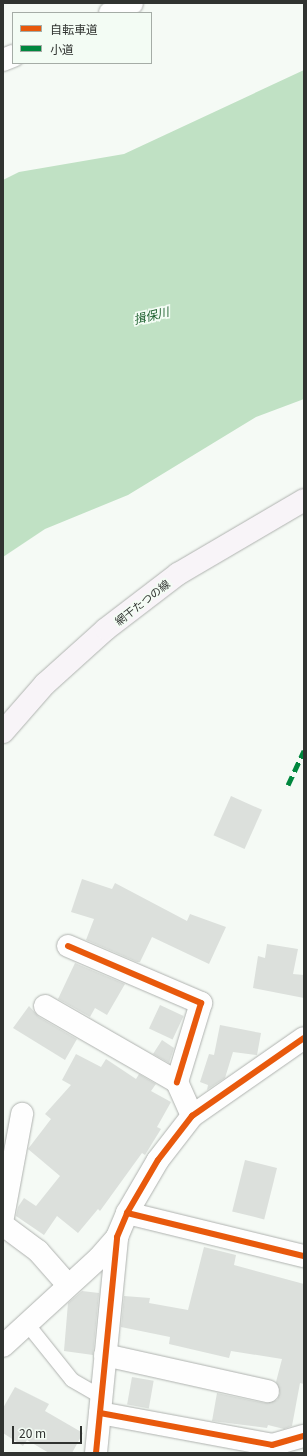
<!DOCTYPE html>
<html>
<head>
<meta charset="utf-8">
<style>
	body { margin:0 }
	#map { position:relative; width:307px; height:1456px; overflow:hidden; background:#f5faf5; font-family:Georgia,"Noto Sans JP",serif }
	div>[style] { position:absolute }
	.water>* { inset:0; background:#c0e1c4 }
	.building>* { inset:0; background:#dce0dc; transform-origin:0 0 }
	.roads { filter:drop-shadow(0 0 1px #afb2af) drop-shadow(0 0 1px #afb2af) }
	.service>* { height:14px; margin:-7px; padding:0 7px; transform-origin:7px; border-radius:7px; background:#fefefe }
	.minor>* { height:22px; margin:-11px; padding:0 11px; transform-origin:11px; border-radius:11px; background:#fefefe }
	.primary>* { height:22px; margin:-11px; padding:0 11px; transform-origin:11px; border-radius:11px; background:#f8f4f8 }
	.quiet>* { height:5px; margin-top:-2.5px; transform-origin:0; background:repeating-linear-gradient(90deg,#00873e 0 10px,transparent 0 15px) }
	.cycleway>* { height:6px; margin:-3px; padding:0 3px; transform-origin:3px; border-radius:3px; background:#e8590c }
	span { translate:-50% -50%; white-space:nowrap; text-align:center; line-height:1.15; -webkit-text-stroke:3.5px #f3fcf4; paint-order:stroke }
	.street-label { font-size:11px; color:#303330 }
	.water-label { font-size:12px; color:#226333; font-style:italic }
	.frame { position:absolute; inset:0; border:4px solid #303330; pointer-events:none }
	.legend { position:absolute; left:12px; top:12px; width:140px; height:52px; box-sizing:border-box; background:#f3fcf4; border:1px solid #a5aca6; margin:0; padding:5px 7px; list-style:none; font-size:12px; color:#303330 }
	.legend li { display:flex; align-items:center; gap:8px; height:20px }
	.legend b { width:20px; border:1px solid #a5aca6 }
	.scale { position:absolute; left:12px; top:1426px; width:70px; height:18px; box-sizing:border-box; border:2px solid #303330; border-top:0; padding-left:5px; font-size:12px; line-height:14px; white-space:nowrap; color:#303330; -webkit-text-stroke:3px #f3fcf4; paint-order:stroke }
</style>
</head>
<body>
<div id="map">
	<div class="water">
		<div style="clip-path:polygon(304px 70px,304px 399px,256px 417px,128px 495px,45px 529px,3px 557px,3px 180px,19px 172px,124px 154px)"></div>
	</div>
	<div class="building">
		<div style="left:231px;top:796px;width:34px;height:43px;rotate:24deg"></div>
		<div style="clip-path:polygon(82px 879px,112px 889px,115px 883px,187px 921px,190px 914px,226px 927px,209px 964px,152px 937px,140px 962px,137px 962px,86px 940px,94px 919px,71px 912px)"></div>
		<div style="clip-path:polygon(267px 944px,298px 949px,293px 974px,304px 975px,304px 998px,253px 988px,258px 956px,265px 958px)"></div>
		<div style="clip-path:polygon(75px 963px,125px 984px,107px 1015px,95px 1008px,90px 1017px,58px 999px)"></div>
		<div style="left:160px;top:1005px;width:26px;height:26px;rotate:25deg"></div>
		<div style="clip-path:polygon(29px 1006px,39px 1017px,77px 1039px,65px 1060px,13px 1028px)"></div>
		<div style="clip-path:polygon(220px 1025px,261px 1033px,257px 1055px,233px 1052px,225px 1078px,207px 1090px,208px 1085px,200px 1082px,209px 1054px,214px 1055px)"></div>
		<div style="clip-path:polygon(162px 1040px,174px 1048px,169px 1063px,153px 1054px)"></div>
		<div style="clip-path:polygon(76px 1054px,101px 1067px,106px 1059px,136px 1079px,139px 1074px,156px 1084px,151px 1091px,171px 1102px,157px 1127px,161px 1129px,145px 1155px,142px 1153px,100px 1211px,98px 1209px,78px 1233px,57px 1216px,44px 1235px,16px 1216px,18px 1207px,24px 1198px,36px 1206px,60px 1176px,28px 1149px,51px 1119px,45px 1114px,71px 1085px,62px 1080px)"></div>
		<div style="left:245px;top:1160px;width:33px;height:53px;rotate:14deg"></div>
		<div style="clip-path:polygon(204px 1247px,236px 1255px,234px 1265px,304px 1284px,304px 1384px,300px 1383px,292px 1426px,284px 1429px,268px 1425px,267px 1428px,212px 1421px,217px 1393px,265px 1403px,277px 1400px,280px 1393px,276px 1382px,282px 1359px,231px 1351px,229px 1358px,169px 1344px,170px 1337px,121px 1327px,124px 1296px,150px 1298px,149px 1303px,188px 1310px)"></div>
		<div style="clip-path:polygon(82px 1291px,99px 1293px,93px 1355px,64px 1351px,68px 1303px)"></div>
		<div style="left:132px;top:1377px;width:22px;height:28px;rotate:10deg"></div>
		<div style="clip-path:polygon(15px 1387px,49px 1404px,45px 1411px,83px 1433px,72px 1453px,49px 1453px,27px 1440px,23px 1446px,3px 1433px,3px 1408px)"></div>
	</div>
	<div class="roads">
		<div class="service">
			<div style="left:28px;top:1325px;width:70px;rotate:51.3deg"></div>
			<div style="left:72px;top:1380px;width:34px;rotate:30deg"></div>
		</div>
		<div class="minor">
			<div style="left:110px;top:13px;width:24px;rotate:-24deg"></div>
			<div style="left:3px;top:60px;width:11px;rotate:-22deg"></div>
			<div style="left:68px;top:946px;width:145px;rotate:23.2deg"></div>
			<div style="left:201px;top:1003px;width:83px;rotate:106.9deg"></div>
			<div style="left:45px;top:1006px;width:152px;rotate:29.9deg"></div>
			<div style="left:177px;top:1082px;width:37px;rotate:66deg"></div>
			<div style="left:127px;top:1213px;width:182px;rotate:13.7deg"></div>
			<div style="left:3px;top:1217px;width:105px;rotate:-79.5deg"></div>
			<div style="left:3px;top:1225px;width:44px;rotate:36.6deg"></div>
			<div style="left:38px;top:1251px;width:45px;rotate:48.6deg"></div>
			<div style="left:3px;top:1346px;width:130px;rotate:-42.5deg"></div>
			<div style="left:99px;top:1258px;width:28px;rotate:-49deg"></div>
			<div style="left:105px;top:1355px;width:167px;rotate:12.5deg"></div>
			<div style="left:100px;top:1413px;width:175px;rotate:10.5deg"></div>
			<div style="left:272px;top:1445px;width:33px;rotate:-16deg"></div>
			<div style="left:96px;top:1453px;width:217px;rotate:-84.4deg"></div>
			<div style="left:117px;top:1237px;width:26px;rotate:-67deg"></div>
			<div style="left:127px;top:1213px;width:61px;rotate:-59.7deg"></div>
			<div style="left:158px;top:1160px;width:56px;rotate:-52.3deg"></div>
			<div style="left:192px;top:1116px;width:136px;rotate:-34.9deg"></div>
		</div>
		<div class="primary">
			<div style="left:3px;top:732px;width:64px;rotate:-48.8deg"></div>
			<div style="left:45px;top:684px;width:82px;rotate:-42deg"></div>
			<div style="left:106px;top:629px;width:91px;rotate:-37.4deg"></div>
			<div style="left:178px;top:574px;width:146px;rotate:-30.4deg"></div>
		</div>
	</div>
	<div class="quiet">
		<div style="left:288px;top:785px;width:38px;rotate:-65deg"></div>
	</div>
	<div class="cycleway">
		<div style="left:68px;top:946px;width:145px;rotate:23.2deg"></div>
		<div style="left:201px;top:1003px;width:83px;rotate:106.9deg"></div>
		<div style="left:127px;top:1213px;width:182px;rotate:13.7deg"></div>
		<div style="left:100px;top:1413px;width:175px;rotate:10.5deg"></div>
		<div style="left:272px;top:1445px;width:33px;rotate:-16deg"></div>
		<div style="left:96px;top:1453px;width:217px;rotate:-84.4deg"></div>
		<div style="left:117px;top:1237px;width:26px;rotate:-67deg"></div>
		<div style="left:127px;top:1213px;width:61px;rotate:-59.7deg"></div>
		<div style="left:158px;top:1160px;width:56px;rotate:-52.3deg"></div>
		<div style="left:192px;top:1116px;width:136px;rotate:-34.9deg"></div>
	</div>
	<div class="street-label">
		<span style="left:142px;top:602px;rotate:-38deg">網干たつの線</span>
	</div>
	<div class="water-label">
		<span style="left:151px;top:315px;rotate:-14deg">揖保川</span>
	</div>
	<div class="frame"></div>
	<ul class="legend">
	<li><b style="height:5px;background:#e8590c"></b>自転車道</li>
	<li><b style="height:5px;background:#00873e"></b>小道</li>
	</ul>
	<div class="scale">20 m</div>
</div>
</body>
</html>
